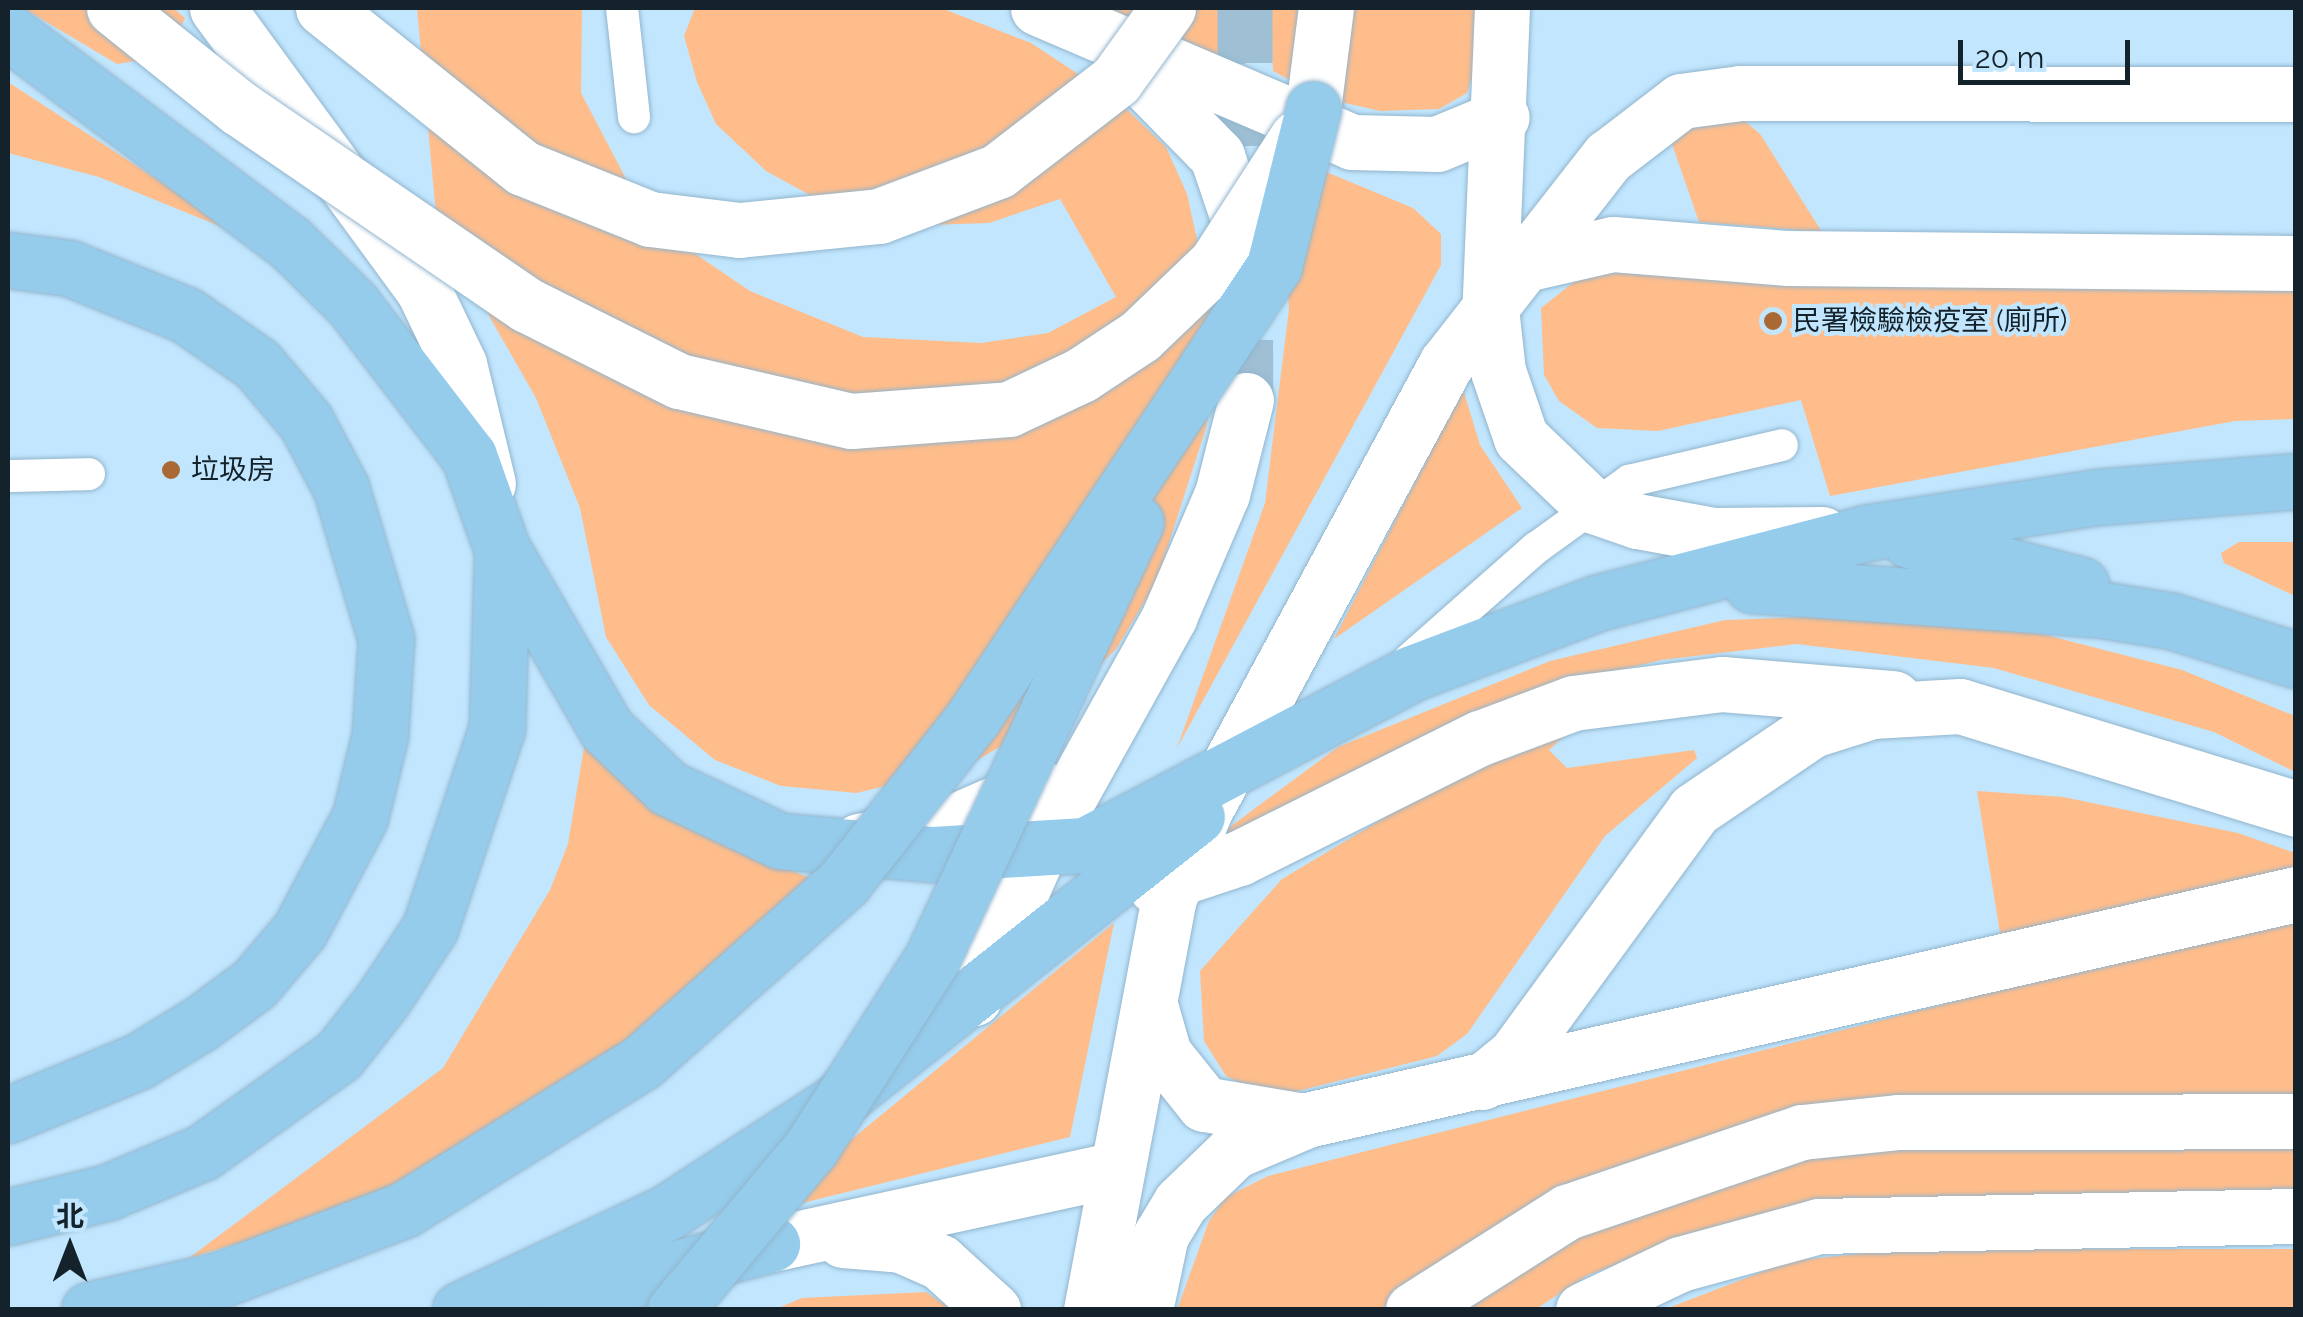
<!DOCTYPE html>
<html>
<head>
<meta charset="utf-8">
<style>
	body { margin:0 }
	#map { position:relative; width:2303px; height:1317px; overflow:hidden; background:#c1e6fe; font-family:Raleway,"Noto Sans SC",sans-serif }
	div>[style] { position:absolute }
	.green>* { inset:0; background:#ffbd8b }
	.street-tunnel>* { height:55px; margin-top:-27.5px; transform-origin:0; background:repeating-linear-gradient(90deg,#9ebfd4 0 55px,transparent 0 83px) }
	.roads { filter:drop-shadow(0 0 2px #92b5cd) drop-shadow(0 0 2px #92b5cd) }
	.lane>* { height:32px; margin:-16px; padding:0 16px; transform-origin:16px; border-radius:16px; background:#fff }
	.street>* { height:55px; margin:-27.5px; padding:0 27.5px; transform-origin:27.5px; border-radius:27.5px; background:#fff }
	.primary>* { height:55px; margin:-27.5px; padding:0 27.5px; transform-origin:27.5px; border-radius:27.5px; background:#95cbeb }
	.bridges { filter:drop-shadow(0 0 2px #92b5cd) drop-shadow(0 0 2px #92b5cd) }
	.street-bridge>* { height:55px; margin:-27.5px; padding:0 27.5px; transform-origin:27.5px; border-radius:27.5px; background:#fff }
	.primary-bridge>* { height:55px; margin:-27.5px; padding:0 27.5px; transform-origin:27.5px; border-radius:27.5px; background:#95cbeb }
	.dots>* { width:28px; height:28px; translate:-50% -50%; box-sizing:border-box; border:5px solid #c1e6fe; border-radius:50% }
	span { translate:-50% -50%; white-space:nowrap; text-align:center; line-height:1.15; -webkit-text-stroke:8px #c1e6fe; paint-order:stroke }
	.poi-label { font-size:28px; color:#14222b }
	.left { translate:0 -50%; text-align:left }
	.frame { position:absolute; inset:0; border:10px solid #14222b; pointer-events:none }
	.north { position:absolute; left:20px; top:1197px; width:100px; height:100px; -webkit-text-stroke:8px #c1e6fe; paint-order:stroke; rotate:0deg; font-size:28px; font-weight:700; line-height:40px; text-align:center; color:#14222b }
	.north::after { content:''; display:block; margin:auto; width:35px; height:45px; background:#14222b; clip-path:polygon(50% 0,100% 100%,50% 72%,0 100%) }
	.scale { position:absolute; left:1958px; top:40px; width:172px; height:45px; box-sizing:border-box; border:5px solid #14222b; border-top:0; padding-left:12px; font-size:30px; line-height:35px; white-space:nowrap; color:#14222b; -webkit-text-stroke:8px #c1e6fe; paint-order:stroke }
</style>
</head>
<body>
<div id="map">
	<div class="green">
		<div style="clip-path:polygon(23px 8px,173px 8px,185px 18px,166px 56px,117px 64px)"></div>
		<div style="clip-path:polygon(417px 8px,582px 8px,581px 93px,636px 198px,688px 249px,750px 291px,863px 337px,981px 343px,1048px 333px,1116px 297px,1060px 199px,989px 223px,897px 226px,830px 206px,766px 171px,716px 124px,697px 82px,684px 36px,695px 8px,941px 8px,1031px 43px,1116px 99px,1166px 147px,1187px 194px,1220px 343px,1206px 428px,1156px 583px,1116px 649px,1045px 720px,969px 765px,857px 793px,781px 786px,715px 760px,649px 705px,606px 637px,580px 508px,536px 398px,437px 225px)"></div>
		<div style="clip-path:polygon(1085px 8px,1228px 8px,1230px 61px)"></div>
		<div style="clip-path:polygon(1271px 8px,1474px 8px,1480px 50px,1467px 93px,1439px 109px,1380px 111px,1323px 98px,1273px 71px)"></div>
		<div style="clip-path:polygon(8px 82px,244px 236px,99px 177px,8px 153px)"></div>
		<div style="clip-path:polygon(1740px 117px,1760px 134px,1822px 232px,1699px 222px,1672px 144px,1689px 129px)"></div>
		<div style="clip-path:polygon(1324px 171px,1413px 208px,1441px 234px,1441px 265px,1177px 748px,1265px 503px,1289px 309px,1284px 231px)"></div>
		<div style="clip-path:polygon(1595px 265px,2295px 282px,2295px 419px,2235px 421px,1830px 496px,1801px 400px,1658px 431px,1597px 428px,1559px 401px,1544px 375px,1541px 308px)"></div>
		<div style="clip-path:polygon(1463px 389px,1480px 445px,1522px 508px,1334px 639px)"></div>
		<div style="clip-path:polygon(2239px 542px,2295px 542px,2295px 596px,2224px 563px,2221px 553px)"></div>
		<div style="clip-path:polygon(1864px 615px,2042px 634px,2182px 670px,2295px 716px,2295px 772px,2214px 732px,1994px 668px,1797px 644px,1661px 660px,1544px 689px,1326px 798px,1215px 838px,1338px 747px,1550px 661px,1725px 620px)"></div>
		<div style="clip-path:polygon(589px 717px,697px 833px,815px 880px,743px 958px,504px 1135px,320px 1219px,189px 1258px,443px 1068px,550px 890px,568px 844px)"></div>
		<div style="clip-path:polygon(1573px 728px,1549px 750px,1567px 768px,1694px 750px,1697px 758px,1605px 836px,1467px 1034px,1437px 1056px,1270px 1098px,1226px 1076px,1204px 1041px,1200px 971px,1282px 879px,1459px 773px)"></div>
		<div style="clip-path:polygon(1977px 791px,2063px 797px,2238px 833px,2295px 853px,2295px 871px,2001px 939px)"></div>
		<div style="clip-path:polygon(2295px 915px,2295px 1105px,1904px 1105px,1430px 1267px,1381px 1309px,1177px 1310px,1209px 1221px,1226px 1197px,1268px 1176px)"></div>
		<div style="clip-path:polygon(1114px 923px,1070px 1137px,746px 1217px,823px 1163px)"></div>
		<div style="clip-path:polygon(2295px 1146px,2295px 1196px,1694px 1237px,1588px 1275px,1536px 1309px,1451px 1310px,1534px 1254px,1753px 1164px,1865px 1150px)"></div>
		<div style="clip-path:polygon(1904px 1249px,2295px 1249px,2295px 1309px,1663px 1310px,1790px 1261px)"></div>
		<div style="clip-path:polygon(926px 1292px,951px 1309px,776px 1309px,802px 1298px)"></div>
	</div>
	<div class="street-tunnel">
		<div style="left:1245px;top:8px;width:392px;rotate:89.9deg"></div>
	</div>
	<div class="roads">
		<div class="lane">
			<div style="left:622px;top:8px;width:110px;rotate:83.7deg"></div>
			<div style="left:8px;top:476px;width:81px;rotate:-1.4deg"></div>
			<div style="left:1410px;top:659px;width:168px;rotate:-41.4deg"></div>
			<div style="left:1536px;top:548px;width:115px;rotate:-35.8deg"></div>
			<div style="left:1629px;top:481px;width:157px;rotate:-13.2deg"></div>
		</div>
		<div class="street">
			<div style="left:217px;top:8px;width:348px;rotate:53.8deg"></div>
			<div style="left:423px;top:289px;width:83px;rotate:64.4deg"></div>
			<div style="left:459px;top:364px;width:123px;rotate:76.4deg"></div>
			<div style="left:1038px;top:8px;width:341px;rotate:23.1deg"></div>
			<div style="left:1352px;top:142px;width:85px;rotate:1.3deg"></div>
			<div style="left:1437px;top:144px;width:70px;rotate:-22.6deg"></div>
			<div style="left:1502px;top:8px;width:291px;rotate:92.4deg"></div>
			<div style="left:1490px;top:299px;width:72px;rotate:83.7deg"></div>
			<div style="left:1498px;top:371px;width:71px;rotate:71.1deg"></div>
			<div style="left:1521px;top:438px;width:97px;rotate:43.7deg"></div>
			<div style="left:1591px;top:505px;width:49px;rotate:19.2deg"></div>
			<div style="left:1637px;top:521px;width:78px;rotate:10.3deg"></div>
			<div style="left:1714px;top:535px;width:108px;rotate:-0.5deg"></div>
			<div style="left:1124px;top:61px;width:133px;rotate:45.6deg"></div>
			<div style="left:1217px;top:156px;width:110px;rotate:71.4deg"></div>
			<div style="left:1313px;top:109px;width:102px;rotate:-82.7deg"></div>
			<div style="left:1521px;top:265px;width:94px;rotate:-12.9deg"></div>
			<div style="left:1613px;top:244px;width:176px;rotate:4.6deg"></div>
			<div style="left:1788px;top:258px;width:508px;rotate:0.56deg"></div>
			<div style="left:859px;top:841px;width:98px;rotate:-11.8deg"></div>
			<div style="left:955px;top:821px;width:90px;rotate:-23.4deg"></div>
			<div style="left:1155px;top:886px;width:89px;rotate:-18.4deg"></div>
			<div style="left:1239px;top:858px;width:269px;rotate:-26.5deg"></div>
			<div style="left:1480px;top:738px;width:99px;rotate:-20.6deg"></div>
			<div style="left:1573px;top:703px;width:150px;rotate:-7.3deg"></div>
			<div style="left:1722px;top:684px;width:172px;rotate:4.7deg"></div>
			<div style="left:974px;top:998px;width:161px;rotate:-66.1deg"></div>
			<div style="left:1039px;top:851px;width:268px;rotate:-60.9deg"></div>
			<div style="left:1169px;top:617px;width:134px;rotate:-66.7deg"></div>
			<div style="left:1222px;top:494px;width:97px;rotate:-75.7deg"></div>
			<div style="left:1150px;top:1005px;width:51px;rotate:74.1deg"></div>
			<div style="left:1164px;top:1054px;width:64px;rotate:51.3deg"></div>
			<div style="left:1204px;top:1104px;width:96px;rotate:9.6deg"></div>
			<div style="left:1482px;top:1082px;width:43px;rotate:-39.3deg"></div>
			<div style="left:1515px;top:1055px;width:303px;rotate:-53.8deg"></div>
			<div style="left:1694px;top:810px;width:143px;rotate:-34.1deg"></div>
			<div style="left:1812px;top:730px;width:63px;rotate:-17.6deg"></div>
			<div style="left:1872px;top:711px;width:88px;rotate:-3.3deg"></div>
			<div style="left:1960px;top:706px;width:351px;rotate:17deg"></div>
			<div style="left:843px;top:1240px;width:58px;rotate:4.9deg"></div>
			<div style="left:901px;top:1245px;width:43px;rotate:23.6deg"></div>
			<div style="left:940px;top:1262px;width:72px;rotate:42.2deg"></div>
			<div style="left:772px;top:1244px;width:352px;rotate:-12.3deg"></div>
			<div style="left:1091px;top:1310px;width:419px;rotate:-79.3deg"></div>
			<div style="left:1169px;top:898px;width:95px;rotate:-67.8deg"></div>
			<div style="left:1205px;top:810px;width:507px;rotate:-61.62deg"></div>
			<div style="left:1446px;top:364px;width:263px;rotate:-52deg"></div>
			<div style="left:1608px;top:157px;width:92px;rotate:-37.5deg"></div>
			<div style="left:1681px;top:101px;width:60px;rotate:-7.7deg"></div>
			<div style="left:1740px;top:93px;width:556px;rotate:0.1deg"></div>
			<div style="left:1145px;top:1310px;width:77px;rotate:-78deg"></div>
			<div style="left:1161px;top:1235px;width:37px;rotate:-59deg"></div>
			<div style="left:1180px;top:1203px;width:75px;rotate:-43.9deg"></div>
			<div style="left:1234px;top:1151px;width:79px;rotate:-23deg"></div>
			<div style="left:1307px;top:1120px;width:1014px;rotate:-12.87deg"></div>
			<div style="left:1413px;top:1310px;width:183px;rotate:-32.5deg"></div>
			<div style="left:1567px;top:1212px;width:248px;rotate:-18.8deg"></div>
			<div style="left:1802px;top:1132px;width:98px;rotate:-5.9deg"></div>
			<div style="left:1899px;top:1122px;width:397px;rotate:-0.1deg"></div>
			<div style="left:1583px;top:1310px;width:107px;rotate:-25.4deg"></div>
			<div style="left:1680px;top:1264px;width:144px;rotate:-15.3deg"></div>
			<div style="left:1819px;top:1226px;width:477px;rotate:-1.2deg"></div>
		</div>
		<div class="primary">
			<div style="left:8px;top:32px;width:352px;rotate:36.8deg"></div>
			<div style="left:290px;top:243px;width:88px;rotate:44.5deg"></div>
			<div style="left:353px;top:305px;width:190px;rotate:52.5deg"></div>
			<div style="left:469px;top:456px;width:99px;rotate:70.5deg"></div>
			<div style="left:502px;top:549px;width:209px;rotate:59.9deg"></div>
			<div style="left:607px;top:730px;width:84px;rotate:43.6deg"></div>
			<div style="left:668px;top:788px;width:124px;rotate:25.3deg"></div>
			<div style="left:780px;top:841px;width:154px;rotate:4.9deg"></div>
			<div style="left:933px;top:854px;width:152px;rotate:-3.4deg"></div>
			<div style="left:1085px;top:845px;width:369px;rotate:-27.7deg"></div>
			<div style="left:1412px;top:673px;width:198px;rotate:-20.7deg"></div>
			<div style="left:1597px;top:603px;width:277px;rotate:-14.6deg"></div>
			<div style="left:1865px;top:533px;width:236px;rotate:-8.8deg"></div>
			<div style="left:2098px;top:497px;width:199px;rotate:-4.6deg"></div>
			<div style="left:8px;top:260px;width:62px;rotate:7.5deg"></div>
			<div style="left:69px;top:268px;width:126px;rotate:21.9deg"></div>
			<div style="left:186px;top:315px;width:86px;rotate:34.6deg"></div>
			<div style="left:257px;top:364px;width:76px;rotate:49.8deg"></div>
			<div style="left:306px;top:422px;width:75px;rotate:62.1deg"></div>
			<div style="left:341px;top:488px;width:158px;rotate:73.4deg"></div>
			<div style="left:386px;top:639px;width:96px;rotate:93.6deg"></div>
			<div style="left:380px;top:735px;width:84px;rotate:103.7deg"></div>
			<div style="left:360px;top:817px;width:128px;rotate:118deg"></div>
			<div style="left:300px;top:930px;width:71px;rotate:130.4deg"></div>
			<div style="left:254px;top:984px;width:66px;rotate:143.7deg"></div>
			<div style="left:201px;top:1023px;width:73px;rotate:148.5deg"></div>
			<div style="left:139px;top:1061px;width:142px;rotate:157.6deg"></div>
			<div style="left:1909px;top:540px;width:178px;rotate:14.7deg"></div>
			<div style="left:1752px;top:585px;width:347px;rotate:4deg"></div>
			<div style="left:2098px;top:609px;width:75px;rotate:9.2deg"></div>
			<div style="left:2172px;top:621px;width:130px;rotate:17.5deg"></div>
			<div style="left:8px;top:1217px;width:103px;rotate:-14deg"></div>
			<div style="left:108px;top:1192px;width:103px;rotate:-22.8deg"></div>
			<div style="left:203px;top:1152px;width:167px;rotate:-35.5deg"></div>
			<div style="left:339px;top:1055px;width:71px;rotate:-51.8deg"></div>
			<div style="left:383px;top:999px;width:85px;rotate:-56.5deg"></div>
			<div style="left:430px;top:928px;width:211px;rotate:-71.5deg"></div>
			<div style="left:497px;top:728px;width:170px;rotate:-88.3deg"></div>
			<div style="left:528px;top:1306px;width:252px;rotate:-14.3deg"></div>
			<div style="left:460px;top:1310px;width:228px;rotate:-25.2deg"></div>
			<div style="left:666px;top:1213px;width:200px;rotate:-33deg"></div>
			<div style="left:834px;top:1104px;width:463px;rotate:-38.4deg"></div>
		</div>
	</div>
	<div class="bridges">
		<div class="street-bridge">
			<div style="left:114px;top:8px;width:160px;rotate:38.7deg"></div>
			<div style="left:239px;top:108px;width:349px;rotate:34.4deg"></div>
			<div style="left:527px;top:305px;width:170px;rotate:26.6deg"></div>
			<div style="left:679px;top:381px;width:177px;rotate:13.1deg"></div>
			<div style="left:851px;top:421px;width:158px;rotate:-4.3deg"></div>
			<div style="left:1009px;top:409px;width:80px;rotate:-25.3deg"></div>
			<div style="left:1081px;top:375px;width:71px;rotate:-33.5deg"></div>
			<div style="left:1140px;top:336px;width:105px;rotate:-43.8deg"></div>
			<div style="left:1216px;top:263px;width:149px;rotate:-57.1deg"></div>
			<div style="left:323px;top:8px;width:256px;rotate:38.7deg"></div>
			<div style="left:523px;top:168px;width:137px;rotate:21.9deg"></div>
			<div style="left:650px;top:219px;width:90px;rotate:7deg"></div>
			<div style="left:739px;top:230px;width:141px;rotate:-5.7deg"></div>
			<div style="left:879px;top:216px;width:127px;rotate:-20.7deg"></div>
			<div style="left:998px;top:171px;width:149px;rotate:-37.6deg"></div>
			<div style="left:1116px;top:80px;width:89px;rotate:-54.2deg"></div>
		</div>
		<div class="primary-bridge">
			<div style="left:89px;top:1310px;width:137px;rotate:-13.1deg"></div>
			<div style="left:222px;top:1279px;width:196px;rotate:-20.9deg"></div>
			<div style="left:405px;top:1209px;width:279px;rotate:-31.8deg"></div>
			<div style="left:642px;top:1062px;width:271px;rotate:-41.7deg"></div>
			<div style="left:844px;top:882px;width:209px;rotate:-51.8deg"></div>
			<div style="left:973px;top:718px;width:543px;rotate:-56.34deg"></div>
			<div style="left:1274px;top:266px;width:162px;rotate:-76deg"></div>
			<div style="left:675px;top:1310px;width:212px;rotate:-50deg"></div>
			<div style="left:811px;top:1148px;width:224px;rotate:-57.4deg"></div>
			<div style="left:932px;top:959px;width:482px;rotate:-65deg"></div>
		</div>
	</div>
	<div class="dots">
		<div style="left:1773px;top:321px;background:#aa6934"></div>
		<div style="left:171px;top:470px;background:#aa6934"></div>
	</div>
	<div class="poi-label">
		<span class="left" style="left:1793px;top:321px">民署檢驗檢疫室 (廁所)</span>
		<span class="left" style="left:191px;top:470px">垃圾房</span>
	</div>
	<div class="frame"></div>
	<div class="north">北</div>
	<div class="scale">20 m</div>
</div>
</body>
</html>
